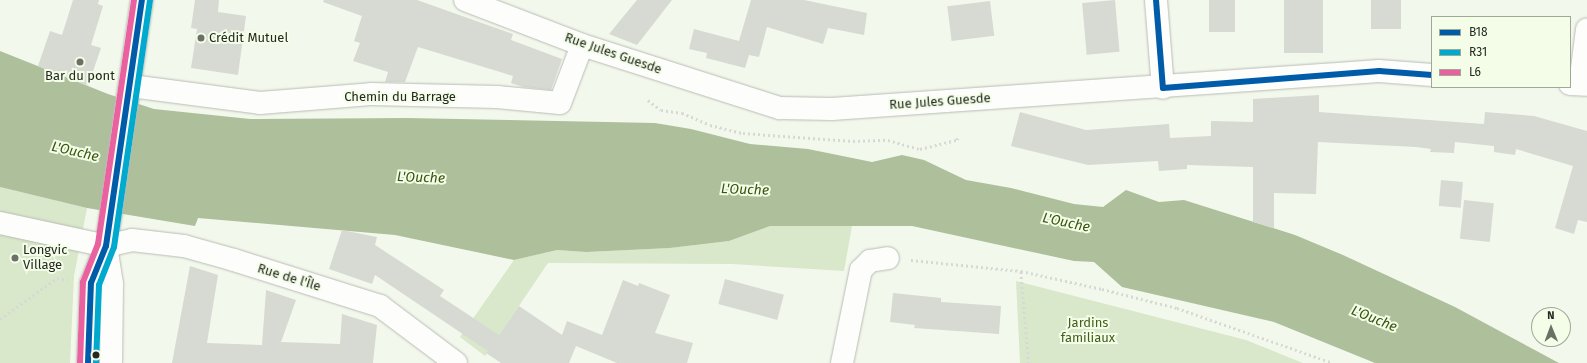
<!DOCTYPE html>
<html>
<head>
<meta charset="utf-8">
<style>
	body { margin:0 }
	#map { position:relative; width:1587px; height:363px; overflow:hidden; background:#f3f8ed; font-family:"Fira Sans",sans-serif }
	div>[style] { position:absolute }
	.green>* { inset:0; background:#d9e7ca }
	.water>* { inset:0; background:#aebf9b }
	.building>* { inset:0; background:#d6dad2; transform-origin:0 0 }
	.path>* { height:2.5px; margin-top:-1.25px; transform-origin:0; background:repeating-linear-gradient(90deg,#d7d9d5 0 2px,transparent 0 5px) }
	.roads { filter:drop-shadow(0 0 1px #b8bcb3) drop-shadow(0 0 1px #b8bcb3) }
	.street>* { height:22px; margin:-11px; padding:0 11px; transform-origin:11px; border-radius:11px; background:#fdfefc }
	.secondary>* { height:22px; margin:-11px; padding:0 11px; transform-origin:11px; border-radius:11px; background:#fdfefc }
	.primary>* { height:22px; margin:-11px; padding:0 11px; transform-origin:11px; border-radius:11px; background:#fdfefc }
	.bus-1>* { height:6px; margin:-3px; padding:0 3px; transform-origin:3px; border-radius:3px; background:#005ca9 }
	.bus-2>* { height:6px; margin:-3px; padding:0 3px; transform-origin:3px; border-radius:3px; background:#00a9ce }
	.bus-3>* { height:6px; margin:-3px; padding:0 3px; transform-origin:3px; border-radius:3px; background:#ea619f }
	.dots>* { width:11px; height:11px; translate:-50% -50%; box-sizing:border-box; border:2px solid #f3fde8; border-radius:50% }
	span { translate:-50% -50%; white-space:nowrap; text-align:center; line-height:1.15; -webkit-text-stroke:4px #f3fde8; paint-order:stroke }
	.poi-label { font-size:13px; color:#242820 }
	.left { translate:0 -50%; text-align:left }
	.street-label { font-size:13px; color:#242820 }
	.park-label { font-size:13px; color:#435e1a }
	.water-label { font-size:14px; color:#3a550d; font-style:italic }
	.legend { position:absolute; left:1431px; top:16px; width:140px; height:72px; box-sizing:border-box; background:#f3fde8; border:1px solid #a0a898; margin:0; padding:5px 7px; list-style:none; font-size:12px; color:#242820 }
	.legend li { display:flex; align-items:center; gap:8px; height:20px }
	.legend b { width:20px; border:1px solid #a0a898 }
	.north { position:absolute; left:1531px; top:307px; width:40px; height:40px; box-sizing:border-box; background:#f3fde8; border:1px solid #a0a898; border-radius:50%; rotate:359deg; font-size:11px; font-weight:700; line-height:16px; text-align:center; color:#242820 }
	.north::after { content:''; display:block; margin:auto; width:14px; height:18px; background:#6c7168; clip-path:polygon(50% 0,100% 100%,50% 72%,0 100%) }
</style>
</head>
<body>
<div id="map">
	<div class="green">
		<div style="clip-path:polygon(0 187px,87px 208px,74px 276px,70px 363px,0 363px)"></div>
		<div style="clip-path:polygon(770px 226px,852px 226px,844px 271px,732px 264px,548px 263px,485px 356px,460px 337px,514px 260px,557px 250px,586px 252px,670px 248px,729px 241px)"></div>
		<div style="clip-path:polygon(1016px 281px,1246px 340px,1303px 363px,1020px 363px)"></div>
	</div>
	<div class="water">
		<div style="clip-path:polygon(0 51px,108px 94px,154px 109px,250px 119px,407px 118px,655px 123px,691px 129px,750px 144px,808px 149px,872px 162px,902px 155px,924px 160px,966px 180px,1011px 188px,1074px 204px,1103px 207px,1126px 190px,1159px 202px,1184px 200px,1295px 235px,1343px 255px,1455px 307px,1559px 363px,1375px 363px,1274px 322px,1122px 287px,1094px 262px,1074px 261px,912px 226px,770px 226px,729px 241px,670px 248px,586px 252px,557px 250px,514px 260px,395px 235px,198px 218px,195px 226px,87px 208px,0 187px)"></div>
	</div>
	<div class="building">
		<div style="clip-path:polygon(73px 0,99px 0,98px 4px,103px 6px,91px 45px,101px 48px,88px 86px,38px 66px,50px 31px,62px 35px)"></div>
		<div style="clip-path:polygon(195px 0,219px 0,218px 12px,246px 16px,238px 75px,191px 68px,197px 29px,191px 28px)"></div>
		<div style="clip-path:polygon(324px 0,417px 0,513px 34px,511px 40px,562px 59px,551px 90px,523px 87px,511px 83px,513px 76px,418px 47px,405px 82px,385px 82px,388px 72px,353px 61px,360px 43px,354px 41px,362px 16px,323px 2px)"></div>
		<div style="clip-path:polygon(637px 0,672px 0,637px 45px,609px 34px)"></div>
		<div style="clip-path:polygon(751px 0,804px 0,867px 13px,864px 35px,828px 28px,823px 44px,767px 27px,759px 57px,749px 55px,745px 68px,706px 58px,707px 53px,689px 49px,694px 29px,739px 41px)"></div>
		<div style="left:1115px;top:0;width:52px;height:33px;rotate:85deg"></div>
		<div style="left:1209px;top:0;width:26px;height:32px"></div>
		<div style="left:1284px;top:0;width:39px;height:53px"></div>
		<div style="left:1371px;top:0;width:30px;height:29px"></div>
		<div style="left:990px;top:1px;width:35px;height:43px;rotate:83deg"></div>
		<div style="clip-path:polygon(1319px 95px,1319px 112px,1484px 124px,1485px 112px,1534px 116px,1587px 131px,1587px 222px,1578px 220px,1574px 234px,1555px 228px,1573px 166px,1516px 149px,1515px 155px,1494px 152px,1494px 146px,1455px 142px,1454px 153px,1430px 152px,1431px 149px,1416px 147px,1318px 142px,1316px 194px,1274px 193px,1274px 228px,1253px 222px,1253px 167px,1187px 165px,1187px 169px,1159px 171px,1158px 161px,1088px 165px,1011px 146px,1020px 112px,1086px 130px,1169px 124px,1170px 138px,1211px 136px,1211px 121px,1253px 122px,1253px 99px)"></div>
		<div style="left:1441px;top:180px;width:22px;height:26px;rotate:5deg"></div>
		<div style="left:1464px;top:200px;width:30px;height:39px;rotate:6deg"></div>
		<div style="clip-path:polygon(342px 230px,377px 237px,375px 245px,444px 290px,440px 296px,499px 335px,519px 306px,562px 335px,567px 321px,602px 335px,623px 280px,638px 286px,639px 283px,670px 295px,655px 333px,693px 343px,687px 363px,617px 363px,576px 346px,569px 363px,501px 363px,486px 353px,488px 351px,375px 275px,372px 284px,329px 269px)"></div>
		<div style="clip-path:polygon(190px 266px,218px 275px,207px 343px,262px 345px,266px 290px,296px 300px,281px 342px,340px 344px,342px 314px,377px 325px,373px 363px,172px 363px)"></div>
		<div style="left:725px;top:279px;width:61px;height:26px;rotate:15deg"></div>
		<div style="clip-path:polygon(893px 293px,941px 298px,941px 302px,1001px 306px,999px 334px,914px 328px,915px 325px,890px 322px)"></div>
	</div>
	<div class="path">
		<div style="left:507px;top:74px;width:31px;rotate:-69deg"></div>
		<div style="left:648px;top:100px;width:16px;rotate:38deg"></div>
		<div style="left:661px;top:110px;width:21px;rotate:8deg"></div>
		<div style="left:682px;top:113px;width:30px;rotate:23deg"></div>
		<div style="left:710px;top:125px;width:34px;rotate:14deg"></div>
		<div style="left:743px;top:133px;width:110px;rotate:4.2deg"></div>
		<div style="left:853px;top:141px;width:35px;rotate:-2deg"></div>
		<div style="left:888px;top:140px;width:33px;rotate:16deg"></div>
		<div style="left:920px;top:149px;width:38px;rotate:-14deg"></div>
		<div style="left:957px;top:140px;width:4px;rotate:-76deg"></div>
		<div style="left:911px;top:260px;width:111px;rotate:5.7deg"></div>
		<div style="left:1021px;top:271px;width:83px;rotate:12.5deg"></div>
		<div style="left:1102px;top:289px;width:77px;rotate:14.2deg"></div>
		<div style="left:1177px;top:308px;width:165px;rotate:19.4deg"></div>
		<div style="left:1021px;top:272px;width:91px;rotate:85deg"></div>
		<div style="left:0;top:319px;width:70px;rotate:-35.7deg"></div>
		<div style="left:57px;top:278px;width:11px;rotate:10deg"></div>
	</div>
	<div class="roads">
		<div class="street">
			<div style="left:1156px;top:0;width:88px;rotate:85.5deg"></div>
			<div style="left:1580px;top:84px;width:55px;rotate:-82.7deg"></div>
			<div style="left:131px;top:86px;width:130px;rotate:7.5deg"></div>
			<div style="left:260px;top:103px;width:111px;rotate:-4.6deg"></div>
			<div style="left:371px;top:94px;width:126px;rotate:1.4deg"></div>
			<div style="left:497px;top:97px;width:63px;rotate:5.4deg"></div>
			<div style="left:560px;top:103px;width:62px;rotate:-69.2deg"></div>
			<div style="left:0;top:223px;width:108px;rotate:12.2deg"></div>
			<div style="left:106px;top:246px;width:27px;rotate:-13deg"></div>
			<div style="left:132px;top:240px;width:52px;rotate:6.6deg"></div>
			<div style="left:184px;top:246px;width:52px;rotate:15.6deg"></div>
			<div style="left:234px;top:260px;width:153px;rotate:17.5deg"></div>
			<div style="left:380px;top:306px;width:95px;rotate:36.9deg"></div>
			<div style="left:842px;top:363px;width:95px;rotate:-78.5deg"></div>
			<div style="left:861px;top:270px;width:13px;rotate:-45deg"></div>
			<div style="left:870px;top:261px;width:18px;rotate:-9deg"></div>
		</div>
		<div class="secondary">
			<div style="left:465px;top:0;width:125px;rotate:21deg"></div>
			<div style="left:582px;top:45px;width:208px;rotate:17.7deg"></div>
			<div style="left:780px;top:108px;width:52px;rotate:1.1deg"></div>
			<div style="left:832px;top:109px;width:548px;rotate:-3.97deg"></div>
			<div style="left:1379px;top:71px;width:53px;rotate:4.3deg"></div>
			<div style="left:1570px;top:84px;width:17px;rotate:3deg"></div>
		</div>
		<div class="primary">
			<div style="left:106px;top:246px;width:38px;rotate:81deg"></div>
			<div style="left:112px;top:284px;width:79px;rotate:90.7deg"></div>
			<div style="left:88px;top:363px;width:80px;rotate:-87.9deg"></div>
			<div style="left:91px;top:283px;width:40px;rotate:-68deg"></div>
			<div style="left:106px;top:246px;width:249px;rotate:-81.7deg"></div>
		</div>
	</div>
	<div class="bus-1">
		<div style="left:1156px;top:0;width:88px;rotate:85.5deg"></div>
		<div style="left:1163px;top:88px;width:217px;rotate:-4.5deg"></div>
		<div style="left:1379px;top:71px;width:53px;rotate:4.3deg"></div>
		<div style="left:88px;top:363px;width:80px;rotate:-87.9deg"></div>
		<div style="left:91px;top:283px;width:40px;rotate:-68deg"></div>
		<div style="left:106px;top:246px;width:249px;rotate:-81.7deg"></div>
	</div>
	<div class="bus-2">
		<div style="left:96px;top:363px;width:78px;rotate:-87.8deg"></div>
		<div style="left:99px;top:285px;width:41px;rotate:-68.5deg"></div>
		<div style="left:114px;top:247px;width:249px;rotate:-81.7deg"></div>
	</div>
	<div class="bus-3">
		<div style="left:80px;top:363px;width:81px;rotate:-87.9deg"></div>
		<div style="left:83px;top:282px;width:41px;rotate:-68.5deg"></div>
		<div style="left:98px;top:244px;width:247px;rotate:-81.6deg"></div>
	</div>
	<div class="dots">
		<div style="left:201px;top:38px;background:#6c7168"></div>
		<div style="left:80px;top:62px;background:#6c7168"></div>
		<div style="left:15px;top:258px;background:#6c7168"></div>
		<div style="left:96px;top:355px;background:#242820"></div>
	</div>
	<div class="poi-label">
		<span class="left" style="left:209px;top:38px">Crédit Mutuel</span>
		<span style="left:80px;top:76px">Bar du pont</span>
		<span class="left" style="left:23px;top:258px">Longvic<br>Village</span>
	</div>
	<div class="street-label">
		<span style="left:613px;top:54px;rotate:19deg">Rue Jules Guesde</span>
		<span style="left:400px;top:97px">Chemin du Barrage</span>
		<span style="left:940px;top:102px;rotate:-4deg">Rue Jules Guesde</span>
		<span style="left:289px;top:278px;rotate:17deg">Rue de l'Île</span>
	</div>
	<div class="park-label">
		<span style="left:1088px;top:331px">Jardins<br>familiaux</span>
	</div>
	<div class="water-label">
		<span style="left:75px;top:152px;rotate:13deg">L'Ouche</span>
		<span style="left:421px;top:178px;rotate:2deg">L'Ouche</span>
		<span style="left:745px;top:190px;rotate:2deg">L'Ouche</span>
		<span style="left:1066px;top:223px;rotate:12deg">L'Ouche</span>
		<span style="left:1374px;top:319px;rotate:22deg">L'Ouche</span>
	</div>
	<ul class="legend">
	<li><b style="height:5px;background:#005ca9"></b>B18</li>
	<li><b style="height:5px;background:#00a9ce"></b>R31</li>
	<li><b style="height:5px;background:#ea619f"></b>L6</li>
	</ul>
	<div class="north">N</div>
</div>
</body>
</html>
